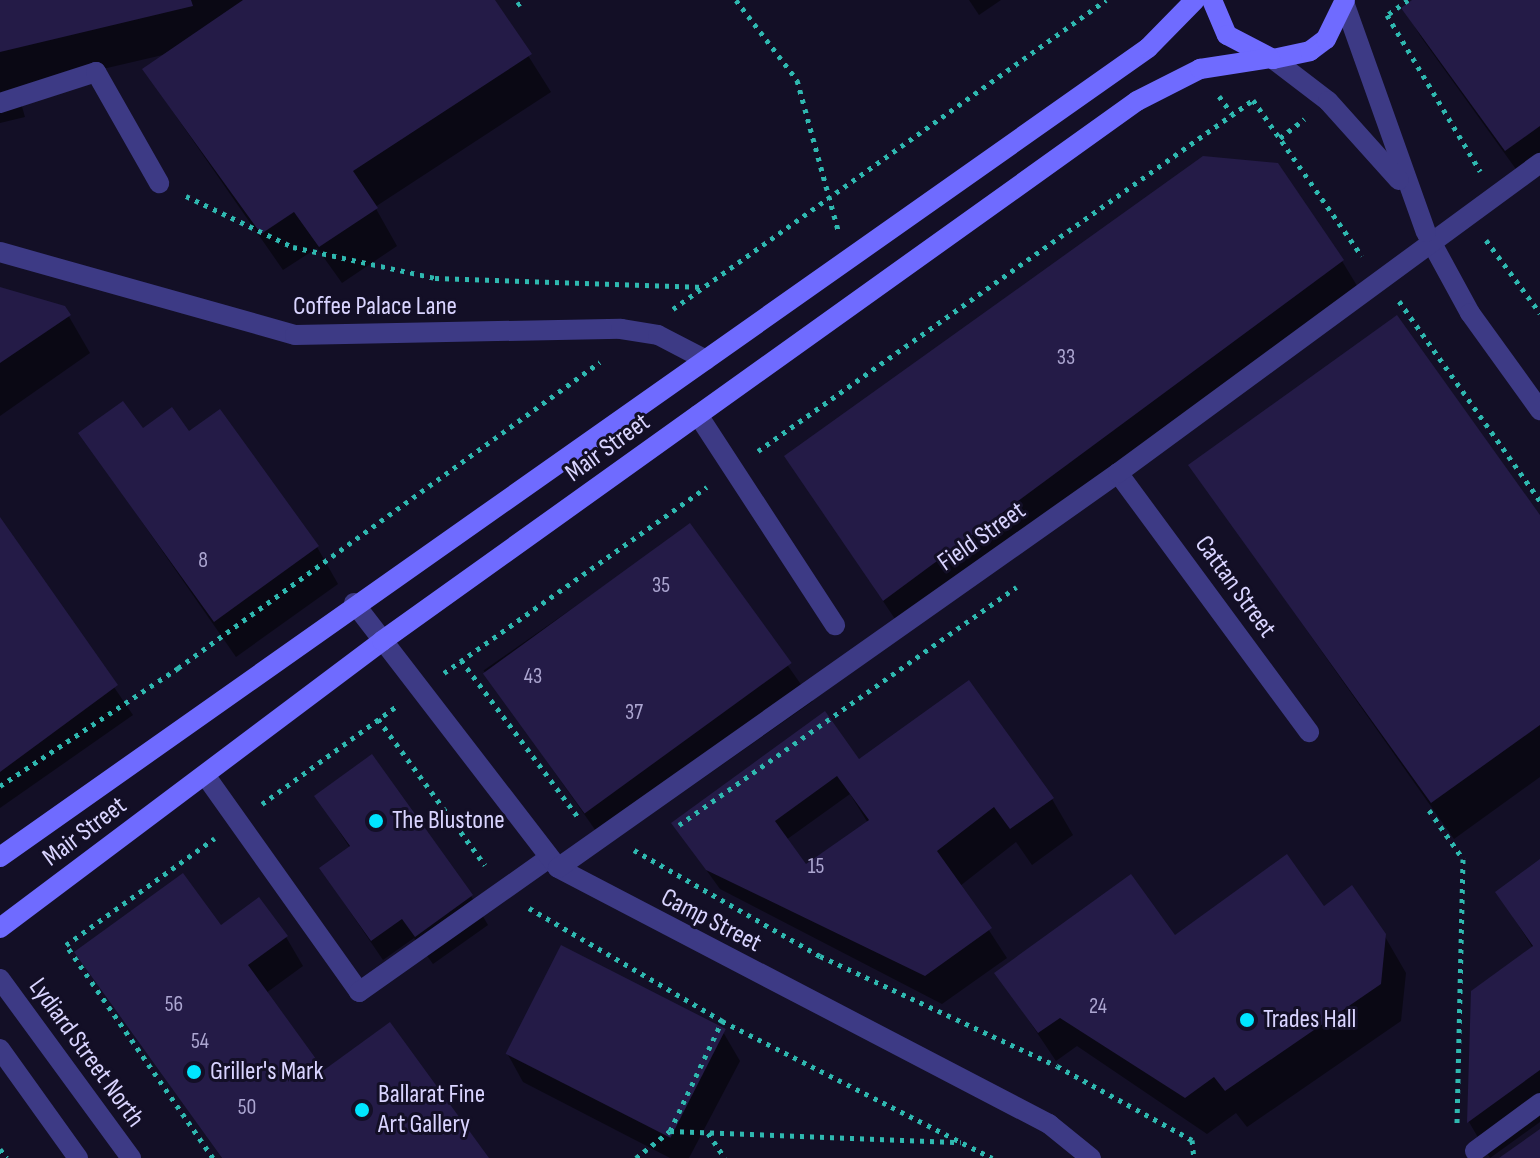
<!DOCTYPE html>
<html>
<head>
<meta charset="utf-8">
<style>
	body { margin:0 }
	#map { position:relative; width:1540px; height:1158px; overflow:hidden; background:#130f26; font-family:"Sofia Sans Condensed",sans-serif }
	div>[style] { position:absolute }
	.shadow>* { inset:0; background:#0007; transform-origin:0 0 }
	.building>* { inset:0; background:#241b47; transform-origin:0 0 }
	.path>* { height:5px; margin-top:-2.5px; transform-origin:0; background:repeating-linear-gradient(90deg,#2fb8b0 0 4px,transparent 0 10px) }
	.service>* { height:20px; margin:-10px; padding:0 10px; transform-origin:10px; border-radius:10px; background:#3d3a85 }
	.minor>* { height:20px; margin:-10px; padding:0 10px; transform-origin:10px; border-radius:10px; background:#3d3a85 }
	.tertiary>* { height:20px; margin:-10px; padding:0 10px; transform-origin:10px; border-radius:10px; background:#3d3a85 }
	.secondary>* { height:20px; margin:-10px; padding:0 10px; transform-origin:10px; border-radius:10px; background:#6f6bff }
	.dots>* { width:22px; height:22px; translate:-50% -50%; box-sizing:border-box; border:4px solid #130f26; border-radius:50% }
	span { translate:-50% -50%; white-space:nowrap; text-align:center; line-height:1.15; -webkit-text-stroke:6px #130f26; paint-order:stroke }
	.number-label { font-size:22px; color:#aca6d1 }
	.number-label span { -webkit-text-stroke-width:0 }
	.street-label { font-size:26px; color:#d9d4ff }
	.poi-label { font-size:26px; color:#d9d4ff }
	.left { translate:0 -50%; text-align:left }
</style>
</head>
<body>
<div id="map">
	<div class="shadow">
		<div style="clip-path:polygon(0 0,493px 0,551px 92px,375px 207px,397px 246px,342px 283px,317px 248px,283px 270px,144px 70px,167px 54px,17px 89px,25px 117px,0 123px)"></div>
		<div style="clip-path:polygon(969px 0,1001px 0,979px 15px)"></div>
		<div style="clip-path:polygon(1416px 0,1540px 0,1540px 166px,1523px 179px,1421px 37px,1404px 9px)"></div>
		<div style="clip-path:polygon(1342px 261px,1359px 289px,901px 628px,786px 456px)"></div>
		<div style="clip-path:polygon(0 289px,64px 308px,90px 353px,0 416px)"></div>
		<div style="clip-path:polygon(81px 434px,189px 434px,317px 547px,338px 584px,236px 657px)"></div>
		<div style="clip-path:polygon(1191px 466px,1540px 518px,1540px 777px,1454px 839px)"></div>
		<div style="clip-path:polygon(0 520px,133px 715px,0 808px)"></div>
		<div style="left:690px;top:526px;width:214px;height:252px;rotate:55deg"></div>
		<div style="clip-path:polygon(evenodd,859px 762px,1052px 799px,1073px 835px,1032px 865px,1016px 842px,960px 886px,1007px 958px,942px 1004px,720px 889px,673px 824px,859px 762px,850px 794px,868px 823px,805px 867px,786px 840px,850px 794px)"></div>
		<div style="clip-path:polygon(316px 796px,471px 896px,488px 925px,433px 964px,414px 938px,383px 960px,321px 869px,350px 848px)"></div>
		<div style="clip-path:polygon(1540px 862px,1540px 1122px,1490px 1158px,1469px 1122px,1473px 992px,1533px 948px,1497px 892px)"></div>
		<div style="clip-path:polygon(1323px 908px,1384px 935px,1406px 973px,1401px 1021px,1247px 1127px,1236px 1113px,1207px 1134px,1077px 1046px,1056px 1061px,997px 973px)"></div>
		<div style="clip-path:polygon(221px 928px,286px 937px,303px 966px,266px 993px,324px 1073px,486px 1158px,222px 1158px,77px 953px)"></div>
		<div style="clip-path:polygon(723px 1032px,740px 1061px,689px 1158px,670px 1158px,523px 1082px,507px 1053px)"></div>
	</div>
	<div class="building">
		<div style="clip-path:polygon(0 0,191px 0,193px 6px,0 52px)"></div>
		<div style="clip-path:polygon(243px 0,495px 0,532px 54px,353px 171px,378px 208px,319px 247px,294px 212px,261px 234px,142px 69px)"></div>
		<div style="clip-path:polygon(1412px 0,1540px 0,1540px 126px,1505px 151px,1401px 8px)"></div>
		<div style="clip-path:polygon(1203px 156px,1278px 163px,1344px 260px,883px 601px,784px 456px)"></div>
		<div style="clip-path:polygon(0 287px,65px 306px,71px 315px,0 363px)"></div>
		<div style="clip-path:polygon(1397px 315px,1540px 515px,1540px 725px,1431px 803px,1188px 465px)"></div>
		<div style="clip-path:polygon(123px 401px,143px 428px,172px 407px,189px 431px,220px 409px,319px 546px,214px 622px,78px 433px)"></div>
		<div style="clip-path:polygon(0 517px,118px 685px,0 772px)"></div>
		<div style="left:690px;top:523px;width:173px;height:256px;rotate:54deg"></div>
		<div style="clip-path:polygon(evenodd,969px 680px,1054px 798px,1010px 829px,994px 807px,937px 851px,992px 928px,925px 976px,706px 870px,671px 823px,825px 711px,859px 759px,969px 680px,837px 776px,869px 820px,806px 864px,775px 821px,837px 776px)"></div>
		<div style="clip-path:polygon(372px 754px,473px 895px,415px 937px,402px 919px,371px 941px,319px 868px,350px 846px,314px 796px)"></div>
		<div style="clip-path:polygon(1287px 854px,1324px 906px,1352px 885px,1386px 934px,1381px 984px,1225px 1091px,1214px 1077px,1185px 1098px,1060px 1018px,1038px 1033px,994px 973px,1131px 874px,1175px 935px)"></div>
		<div style="clip-path:polygon(1540px 859px,1540px 1070px,1467px 1123px,1471px 991px,1533px 946px,1495px 892px)"></div>
		<div style="clip-path:polygon(183px 873px,221px 925px,259px 897px,288px 936px,248px 965px,324px 1070px,390px 1022px,489px 1158px,222px 1158px,74px 952px)"></div>
		<div style="left:561px;top:945px;width:185px;height:122px;rotate:27deg"></div>
		<div style="clip-path:polygon(1540px 1129px,1540px 1158px,1499px 1158px)"></div>
	</div>
	<div class="path">
		<div style="left:736px;top:0;width:101px;rotate:52.7deg"></div>
		<div style="left:797px;top:80px;width:156px;rotate:74.7deg"></div>
		<div style="left:1408px;top:0;width:26px;rotate:144deg"></div>
		<div style="left:1387px;top:15px;width:182px;rotate:59.2deg"></div>
		<div style="left:517px;top:5px;width:9px;rotate:-32deg"></div>
		<div style="left:1219px;top:96px;width:22px;rotate:54deg"></div>
		<div style="left:1280px;top:138px;width:31px;rotate:-38deg"></div>
		<div style="left:186px;top:196px;width:119px;rotate:25.5deg"></div>
		<div style="left:293px;top:247px;width:145px;rotate:12.3deg"></div>
		<div style="left:435px;top:278px;width:270px;rotate:1.9deg"></div>
		<div style="left:1486px;top:240px;width:91px;rotate:53.5deg"></div>
		<div style="left:1399px;top:301px;width:245px;rotate:54.8deg"></div>
		<div style="left:673px;top:309px;width:532px;rotate:-35.51deg"></div>
		<div style="left:758px;top:451px;width:607px;rotate:-35.34deg"></div>
		<div style="left:1253px;top:100px;width:190px;rotate:55.1deg"></div>
		<div style="left:461px;top:660px;width:196px;rotate:53.3deg"></div>
		<div style="left:444px;top:673px;width:322px;rotate:-35.3deg"></div>
		<div style="left:378px;top:719px;width:181px;rotate:53.8deg"></div>
		<div style="left:0;top:786px;width:214px;rotate:-33.5deg"></div>
		<div style="left:178px;top:668px;width:521px;rotate:-35.95deg"></div>
		<div style="left:262px;top:804px;width:167px;rotate:-36deg"></div>
		<div style="left:1429px;top:810px;width:60px;rotate:55.2deg"></div>
		<div style="left:1463px;top:859px;width:269px;rotate:91.3deg"></div>
		<div style="left:679px;top:825px;width:413px;rotate:-35.2deg"></div>
		<div style="left:634px;top:850px;width:214px;rotate:29.7deg"></div>
		<div style="left:820px;top:956px;width:261px;rotate:24.9deg"></div>
		<div style="left:1057px;top:1066px;width:154px;rotate:28.7deg"></div>
		<div style="left:1192px;top:1140px;width:18px;rotate:84deg"></div>
		<div style="left:529px;top:908px;width:224px;rotate:30.3deg"></div>
		<div style="left:722px;top:1021px;width:303px;rotate:26.9deg"></div>
		<div style="left:670px;top:1131px;width:291px;rotate:2.2deg"></div>
		<div style="left:708px;top:1133px;width:30px;rotate:56deg"></div>
		<div style="left:0;top:1149px;width:11px;rotate:52deg"></div>
		<div style="left:213px;top:1158px;width:259px;rotate:-124.6deg"></div>
		<div style="left:66px;top:945px;width:183px;rotate:-35.7deg"></div>
		<div style="left:636px;top:1158px;width:43px;rotate:-38.5deg"></div>
		<div style="left:670px;top:1131px;width:122px;rotate:-64.7deg"></div>
	</div>
	<div class="service">
		<div style="left:0;top:103px;width:101px;rotate:-17.9deg"></div>
		<div style="left:96px;top:72px;width:128px;rotate:60.4deg"></div>
		<div style="left:698px;top:415px;width:251px;rotate:56.9deg"></div>
		<div style="left:1118px;top:473px;width:322px;rotate:53.6deg"></div>
		<div style="left:205px;top:775px;width:266px;rotate:54.6deg"></div>
		<div style="left:359px;top:992px;width:232px;rotate:-35.2deg"></div>
		<div style="left:1475px;top:1151px;width:81px;rotate:-36.4deg"></div>
	</div>
	<div class="minor">
		<div style="left:1428px;top:236px;width:88px;rotate:61.4deg"></div>
		<div style="left:1470px;top:313px;width:120px;rotate:54.2deg"></div>
		<div style="left:0;top:252px;width:306px;rotate:15.7deg"></div>
		<div style="left:295px;top:335px;width:326px;rotate:-1.1deg"></div>
		<div style="left:621px;top:329px;width:37px;rotate:9deg"></div>
		<div style="left:658px;top:335px;width:54px;rotate:27.5deg"></div>
		<div style="left:354px;top:603px;width:334px;rotate:52.4deg"></div>
		<div style="left:558px;top:868px;width:554px;rotate:27.54deg"></div>
		<div style="left:1049px;top:1124px;width:54px;rotate:39deg"></div>
		<div style="left:558px;top:868px;width:685px;rotate:-35.2deg"></div>
		<div style="left:1118px;top:473px;width:524px;rotate:-36.3deg"></div>
	</div>
	<div class="tertiary">
		<div style="left:1345px;top:5px;width:241px;rotate:70.4deg"></div>
		<div style="left:1273px;top:59px;width:69px;rotate:37.4deg"></div>
		<div style="left:1328px;top:101px;width:106px;rotate:48.1deg"></div>
		<div style="left:0;top:979px;width:222px;rotate:53.8deg"></div>
		<div style="left:0;top:1049px;width:134px;rotate:54.4deg"></div>
	</div>
	<div class="secondary">
		<div style="left:1212px;top:0;width:38px;rotate:67deg"></div>
		<div style="left:1227px;top:35px;width:52px;rotate:27.6deg"></div>
		<div style="left:1273px;top:59px;width:38px;rotate:-12deg"></div>
		<div style="left:1310px;top:51px;width:20px;rotate:-37deg"></div>
		<div style="left:1326px;top:39px;width:43px;rotate:-64deg"></div>
		<div style="left:0;top:857px;width:1404px;rotate:-35.17deg"></div>
		<div style="left:1148px;top:48px;width:67px;rotate:-45.6deg"></div>
		<div style="left:0;top:928px;width:478px;rotate:-36.9deg"></div>
		<div style="left:382px;top:641px;width:928px;rotate:-35.57deg"></div>
		<div style="left:1137px;top:101px;width:71px;rotate:-26.9deg"></div>
		<div style="left:1200px;top:69px;width:71px;rotate:-8.9deg"></div>
	</div>
	<div class="dots">
		<div style="left:376px;top:821px;background:#00e5ff"></div>
		<div style="left:1247px;top:1020px;background:#00e5ff"></div>
		<div style="left:194px;top:1072px;background:#00e5ff"></div>
		<div style="left:362px;top:1110px;background:#00e5ff"></div>
	</div>
	<div class="number-label">
		<span style="left:1066px;top:358px">33</span>
		<span style="left:203px;top:561px">8</span>
		<span style="left:661px;top:586px">35</span>
		<span style="left:533px;top:677px">43</span>
		<span style="left:634px;top:713px">37</span>
		<span style="left:816px;top:867px">15</span>
		<span style="left:174px;top:1005px">56</span>
		<span style="left:1098px;top:1007px">24</span>
		<span style="left:200px;top:1042px">54</span>
		<span style="left:247px;top:1108px">50</span>
	</div>
	<div class="street-label">
		<span style="left:375px;top:307px">Coffee Palace Lane</span>
		<span style="left:608px;top:448px;rotate:-36deg">Mair Street</span>
		<span style="left:982px;top:537px;rotate:-35deg">Field Street</span>
		<span style="left:1235px;top:587px;rotate:54deg">Cattan Street</span>
		<span style="left:85px;top:832px;rotate:-37deg">Mair Street</span>
		<span style="left:711px;top:921px;rotate:27deg">Camp Street</span>
		<span style="left:86px;top:1053px;rotate:54deg">Lydiard Street North</span>
	</div>
	<div class="poi-label">
		<span class="left" style="left:392px;top:821px">The Blustone</span>
		<span class="left" style="left:1263px;top:1020px">Trades Hall</span>
		<span class="left" style="left:210px;top:1072px">Griller's Mark</span>
		<span class="left" style="left:378px;top:1110px">Ballarat Fine<br>Art Gallery</span>
	</div>
</div>
</body>
</html>
